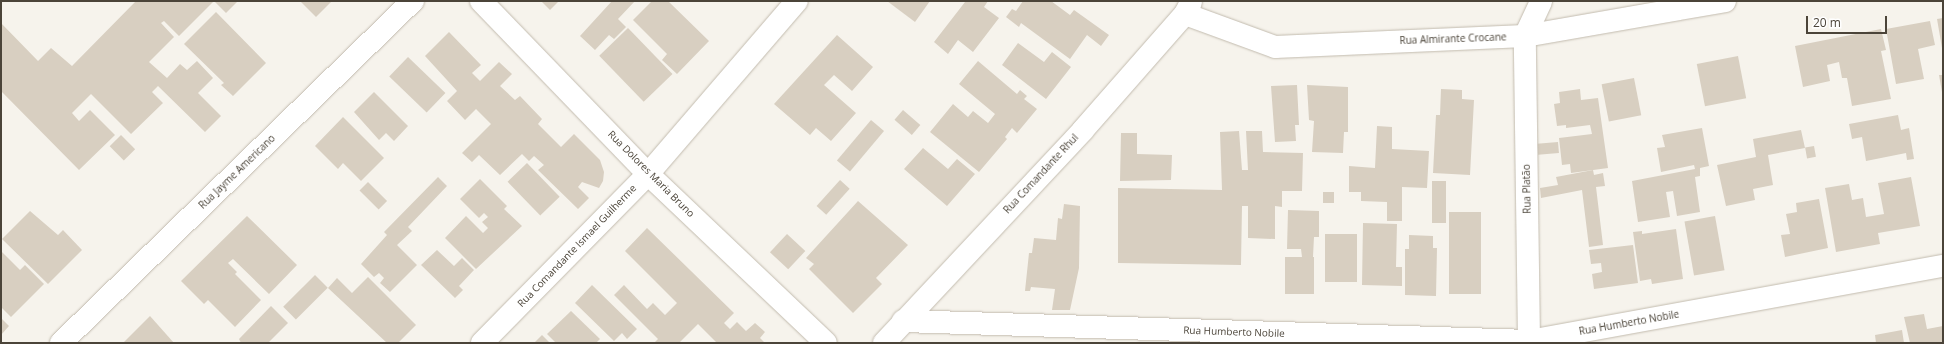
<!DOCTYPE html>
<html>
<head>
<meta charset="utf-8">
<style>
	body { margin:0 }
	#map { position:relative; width:1944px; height:344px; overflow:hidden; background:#f6f3ec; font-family:"Open Sans",sans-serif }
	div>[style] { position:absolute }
	.building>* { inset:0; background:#d8cfc1; transform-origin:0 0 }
	.roads { filter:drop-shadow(0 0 1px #c2bbae) drop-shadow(0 0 1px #c2bbae) }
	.minor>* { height:22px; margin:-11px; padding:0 11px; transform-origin:11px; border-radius:11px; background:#fff }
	span { translate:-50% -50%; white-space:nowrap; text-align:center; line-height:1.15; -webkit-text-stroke:3px #fff; paint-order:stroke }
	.street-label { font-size:10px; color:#4b4439 }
	.frame { position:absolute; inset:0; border:2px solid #4b4439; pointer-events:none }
	.scale { position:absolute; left:1806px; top:16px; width:81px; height:18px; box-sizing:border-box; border:2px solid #4b4439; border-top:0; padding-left:5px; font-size:12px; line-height:14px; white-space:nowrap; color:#4b4439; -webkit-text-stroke:3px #fff; paint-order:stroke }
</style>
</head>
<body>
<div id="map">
	<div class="building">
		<div style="clip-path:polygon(136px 1px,214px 1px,179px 36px,164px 21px,161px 23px,174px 37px,149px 62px,167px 78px,180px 64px,187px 70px,197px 61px,213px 78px,198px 93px,221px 116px,205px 132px,158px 86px,152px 92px,163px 103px,131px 134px,91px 94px,72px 113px,79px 121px,90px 110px,115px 135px,79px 170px,1px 91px,1px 23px,38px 61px,51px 48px,72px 66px)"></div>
		<div style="clip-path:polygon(214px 1px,238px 1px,226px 13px)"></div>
		<div style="clip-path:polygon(300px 1px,332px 1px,316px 17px)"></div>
		<div style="clip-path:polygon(541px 1px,559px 1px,550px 10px)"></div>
		<div style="clip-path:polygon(612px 1px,635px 1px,618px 19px,626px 27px,614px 39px,609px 35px,595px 50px,580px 36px)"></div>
		<div style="clip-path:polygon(652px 1px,668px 1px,709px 41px,677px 74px,662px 60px,667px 54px,633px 20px)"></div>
		<div style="clip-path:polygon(887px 1px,930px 1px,915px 22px)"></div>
		<div style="clip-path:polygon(969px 1px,988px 1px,984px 7px,999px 18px,973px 52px,958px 40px,948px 54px,934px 42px,965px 2px)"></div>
		<div style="clip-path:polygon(1023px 1px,1051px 1px,1070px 15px,1074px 10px,1109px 35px,1101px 46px,1087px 35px,1070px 59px,1021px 23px,1019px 27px,1006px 17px,1012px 9px,1016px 11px)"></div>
		<div style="clip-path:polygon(216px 12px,266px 63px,233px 96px,221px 85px,224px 83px,184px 44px)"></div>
		<div style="clip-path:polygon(1943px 18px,1943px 47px,1942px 48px,1937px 19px)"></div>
		<div style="clip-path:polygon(1930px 21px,1935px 45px,1918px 49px,1924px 79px,1896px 84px,1886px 29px)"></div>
		<div style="left:628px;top:28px;width:64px;height:40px;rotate:46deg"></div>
		<div style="clip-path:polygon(1881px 29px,1886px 50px,1881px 51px,1891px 99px,1852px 106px,1847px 78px,1842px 78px,1839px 62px,1827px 65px,1830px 81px,1803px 87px,1795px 46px)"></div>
		<div style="clip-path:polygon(449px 32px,481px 65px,472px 73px,480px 81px,499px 62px,512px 74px,500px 86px,515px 100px,520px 96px,542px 119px,538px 124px,561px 147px,574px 134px,600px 160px,604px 172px,603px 181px,599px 188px,582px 182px,578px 187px,589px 198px,578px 209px,538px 170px,544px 165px,534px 156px,529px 161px,522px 154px,500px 175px,479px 155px,472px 162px,462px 153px,491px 124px,476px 109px,465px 120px,447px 101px,457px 91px,425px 56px)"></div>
		<div style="clip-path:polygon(837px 35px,873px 67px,852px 91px,834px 75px,824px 85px,856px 113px,831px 141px,816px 128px,810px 135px,774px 104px)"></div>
		<div style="clip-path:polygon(1018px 43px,1044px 62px,1052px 52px,1071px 67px,1046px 99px,1002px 65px)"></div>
		<div style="left:1738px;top:56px;width:43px;height:42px;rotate:79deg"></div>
		<div style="left:408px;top:57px;width:52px;height:27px;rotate:44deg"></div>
		<div style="clip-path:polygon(978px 61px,1017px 94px,1020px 90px,1027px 96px,1024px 99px,1037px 109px,1017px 133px,1012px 128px,1005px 137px,1007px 139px,979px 172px,930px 132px,953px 104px,968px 117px,973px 111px,988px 123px,995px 114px,959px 84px)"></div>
		<div style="clip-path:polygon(1939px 75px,1943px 75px,1943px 92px,1942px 92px)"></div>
		<div style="left:1634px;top:78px;width:38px;height:33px;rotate:79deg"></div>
		<div style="clip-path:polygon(1297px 85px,1299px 125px,1295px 125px,1296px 141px,1275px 142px,1271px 86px)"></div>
		<div style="clip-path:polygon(1307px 85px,1348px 87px,1348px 132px,1344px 132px,1343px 153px,1312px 152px,1314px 121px,1309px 120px)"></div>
		<div style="clip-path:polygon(1441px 89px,1462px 90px,1462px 99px,1474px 100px,1470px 175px,1433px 173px,1436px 115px,1440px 115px)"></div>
		<div style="clip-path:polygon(1580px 89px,1581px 100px,1598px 98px,1608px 168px,1571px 173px,1570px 164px,1562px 165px,1559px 138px,1592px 134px,1590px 125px,1566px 128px,1566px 125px,1557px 126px,1554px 104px,1560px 103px,1559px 92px)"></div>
		<div style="clip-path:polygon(374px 92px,408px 126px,394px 141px,386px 133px,379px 140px,354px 112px)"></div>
		<div style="left:903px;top:110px;width:23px;height:13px;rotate:41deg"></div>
		<div style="clip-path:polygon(1898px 115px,1901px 130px,1909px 128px,1914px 159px,1907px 160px,1906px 153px,1866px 161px,1862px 137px,1852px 139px,1849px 124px)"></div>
		<div style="clip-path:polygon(343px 117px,384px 158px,361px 181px,343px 163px,338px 169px,315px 146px)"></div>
		<div style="left:871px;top:120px;width:17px;height:53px;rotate:40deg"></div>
		<div style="clip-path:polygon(1377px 126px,1392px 127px,1392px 149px,1429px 151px,1427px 188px,1402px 187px,1402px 221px,1387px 221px,1387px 202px,1361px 201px,1361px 192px,1349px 192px,1349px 166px,1375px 168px)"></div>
		<div style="clip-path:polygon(1702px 128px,1709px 166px,1700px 168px,1700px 176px,1695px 177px,1700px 212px,1677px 216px,1673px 191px,1666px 192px,1670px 217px,1638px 222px,1632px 181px,1695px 169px,1694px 165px,1661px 172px,1657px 148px,1665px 147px,1662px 135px)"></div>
		<div style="clip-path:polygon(1801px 130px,1805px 148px,1768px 155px,1773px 185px,1753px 189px,1755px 200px,1726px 206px,1717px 165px,1756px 157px,1753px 139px)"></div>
		<div style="clip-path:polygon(1239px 131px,1242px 170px,1248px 170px,1246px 131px,1262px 131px,1263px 152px,1303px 153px,1302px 191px,1282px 191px,1282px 207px,1275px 206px,1275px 239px,1248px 238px,1248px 206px,1242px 206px,1241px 265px,1118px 263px,1118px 188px,1222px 190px,1220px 132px)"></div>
		<div style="clip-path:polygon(1121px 133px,1137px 133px,1137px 154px,1172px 155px,1171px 180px,1120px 181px)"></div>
		<div style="left:121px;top:135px;width:20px;height:16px;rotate:45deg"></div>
		<div style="left:1558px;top:142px;width:11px;height:21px;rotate:85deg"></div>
		<div style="left:1814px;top:146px;width:11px;height:9px;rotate:80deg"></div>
		<div style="clip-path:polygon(923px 148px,948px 169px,957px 159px,975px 174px,947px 206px,904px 169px)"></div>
		<div style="left:527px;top:163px;width:47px;height:27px;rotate:46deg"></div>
		<div style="clip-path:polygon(1593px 170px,1594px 175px,1603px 173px,1605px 186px,1596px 187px,1603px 245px,1589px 247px,1582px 190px,1541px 198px,1540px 188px,1558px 185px,1556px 177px)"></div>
		<div style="clip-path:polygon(438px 177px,447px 186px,408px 227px,412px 231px,397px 245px,417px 265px,390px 292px,380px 283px,384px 278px,379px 273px,374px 277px,361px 264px,387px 235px,384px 232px)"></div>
		<div style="clip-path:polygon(1911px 177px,1920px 226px,1878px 233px,1880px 244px,1836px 252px,1825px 188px,1849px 184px,1852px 200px,1863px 198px,1866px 217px,1884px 214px,1878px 183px)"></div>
		<div style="clip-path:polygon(480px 179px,507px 206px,504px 209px,522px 226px,476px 269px,445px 238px,466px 216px,483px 233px,488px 228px,482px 222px,488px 217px,484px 213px,479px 218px,460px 199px)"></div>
		<div style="left:840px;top:180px;width:13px;height:35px;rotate:42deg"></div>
		<div style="left:1432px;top:181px;width:14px;height:42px"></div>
		<div style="left:368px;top:182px;width:27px;height:12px;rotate:45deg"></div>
		<div style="left:1323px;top:192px;width:11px;height:11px"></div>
		<div style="clip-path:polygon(1819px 199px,1828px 248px,1785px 257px,1781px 235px,1790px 234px,1786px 214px,1797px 212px,1796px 203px)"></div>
		<div style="clip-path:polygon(858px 201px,908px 245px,876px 278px,882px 284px,853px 313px,809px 269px,814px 264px,806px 258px)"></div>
		<div style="clip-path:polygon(1064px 204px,1080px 206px,1079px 268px,1070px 310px,1052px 310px,1055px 289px,1031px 287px,1030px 291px,1025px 291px,1029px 253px,1032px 253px,1034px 238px,1056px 240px,1058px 218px,1062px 219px)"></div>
		<div style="clip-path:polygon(1288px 210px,1319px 211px,1319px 237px,1314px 237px,1313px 257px,1302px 257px,1301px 249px,1287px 249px)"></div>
		<div style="clip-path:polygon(30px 211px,58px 235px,63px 230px,82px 250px,48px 284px,2px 239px)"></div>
		<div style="left:1449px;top:212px;width:32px;height:82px"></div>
		<div style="clip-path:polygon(247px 216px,297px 265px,269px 294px,233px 259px,228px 263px,237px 272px,235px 274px,261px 300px,235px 327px,208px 300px,204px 304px,181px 281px)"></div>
		<div style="left:1715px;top:216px;width:55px;height:31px;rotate:80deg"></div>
		<div style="clip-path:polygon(1363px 223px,1397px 224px,1396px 267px,1402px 267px,1402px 286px,1362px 285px)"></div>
		<div style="clip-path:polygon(647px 228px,734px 313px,724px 323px,730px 329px,737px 322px,746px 331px,755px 323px,765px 332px,760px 338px,765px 343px,717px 343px,698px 324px,679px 343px,654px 343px,658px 339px,614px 295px,624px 285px,647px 309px,653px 303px,665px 315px,677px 303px,625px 251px)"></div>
		<div style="clip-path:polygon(1676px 229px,1683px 279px,1652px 284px,1651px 279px,1640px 281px,1633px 232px,1642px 231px,1642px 234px)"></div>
		<div style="left:787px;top:234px;width:25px;height:25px;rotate:43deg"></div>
		<div style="left:1325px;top:234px;width:32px;height:48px"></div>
		<div style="clip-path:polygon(1409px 235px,1433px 236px,1433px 248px,1437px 248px,1436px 296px,1405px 295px,1405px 249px,1409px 249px)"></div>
		<div style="clip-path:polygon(1633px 245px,1638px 283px,1594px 289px,1592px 274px,1602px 272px,1601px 263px,1591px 264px,1589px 250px)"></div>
		<div style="clip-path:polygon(437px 250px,454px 266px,462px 258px,474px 270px,459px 286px,463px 290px,455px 298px,421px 265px)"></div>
		<div style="clip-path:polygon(1px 251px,20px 270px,25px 265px,44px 284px,11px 317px,1px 307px)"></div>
		<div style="left:1285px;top:257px;width:29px;height:37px"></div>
		<div style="left:315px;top:275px;width:18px;height:45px;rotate:45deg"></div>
		<div style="clip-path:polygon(368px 277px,416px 325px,398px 343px,387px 343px,328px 288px,337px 278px,352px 293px)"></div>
		<div style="clip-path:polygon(592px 285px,637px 329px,627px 339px,622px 333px,614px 341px,575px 303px)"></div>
		<div style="clip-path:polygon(271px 306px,288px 323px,268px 343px,241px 343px,239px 339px)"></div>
		<div style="clip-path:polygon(571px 311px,600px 339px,596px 343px,556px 343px,547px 334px)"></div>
		<div style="clip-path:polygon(1924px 314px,1927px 329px,1943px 326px,1943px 343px,1910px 343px,1904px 317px)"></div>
		<div style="clip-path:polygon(150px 316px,174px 343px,123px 343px)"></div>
		<div style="clip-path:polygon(1px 318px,9px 326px,1px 335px)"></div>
		<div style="clip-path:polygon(1902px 330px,1904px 343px,1876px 343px,1875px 335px)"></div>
		<div style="clip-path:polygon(542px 335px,550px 343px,534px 343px)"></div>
	</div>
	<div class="roads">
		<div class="minor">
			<div style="left:481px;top:1px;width:240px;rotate:46deg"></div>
			<div style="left:648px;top:174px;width:245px;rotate:43.5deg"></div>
			<div style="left:1185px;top:14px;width:96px;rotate:20.1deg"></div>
			<div style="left:1275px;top:47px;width:250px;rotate:-2.5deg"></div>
			<div style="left:1525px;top:36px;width:203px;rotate:-9.9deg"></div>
			<div style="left:903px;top:321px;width:626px;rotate:1.83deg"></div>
			<div style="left:1529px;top:341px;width:421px;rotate:-10.3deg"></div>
			<div style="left:1529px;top:341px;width:305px;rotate:-90.8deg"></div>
			<div style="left:1525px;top:36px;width:38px;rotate:-65deg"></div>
			<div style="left:61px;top:343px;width:491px;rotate:-44.2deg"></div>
			<div style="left:482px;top:343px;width:237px;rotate:-45.5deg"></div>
			<div style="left:648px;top:174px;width:228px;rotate:-49.3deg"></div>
			<div style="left:884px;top:343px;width:291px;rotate:-46.9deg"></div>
			<div style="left:1083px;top:130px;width:154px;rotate:-48.7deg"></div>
			<div style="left:1185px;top:14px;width:13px;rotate:-63deg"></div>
		</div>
	</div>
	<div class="street-label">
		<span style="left:1453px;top:39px;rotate:-2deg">Rua Almirante Crocane</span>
		<span style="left:237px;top:172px;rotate:-44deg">Rua Jayme Americano</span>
		<span style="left:651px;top:174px;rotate:45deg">Rua Dolores Maria Bruno</span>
		<span style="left:1041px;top:174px;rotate:-47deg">Rua Comandante Rhul</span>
		<span style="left:1527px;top:189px;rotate:-91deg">Rua Platão</span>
		<span style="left:577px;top:246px;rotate:-46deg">Rua Comandante Ismael Guilherme</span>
		<span style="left:1629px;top:323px;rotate:-10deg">Rua Humberto Nobile</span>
		<span style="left:1234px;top:332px;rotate:2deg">Rua Humberto Nobile</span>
	</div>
	<div class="frame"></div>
	<div class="scale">20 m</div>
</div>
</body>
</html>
